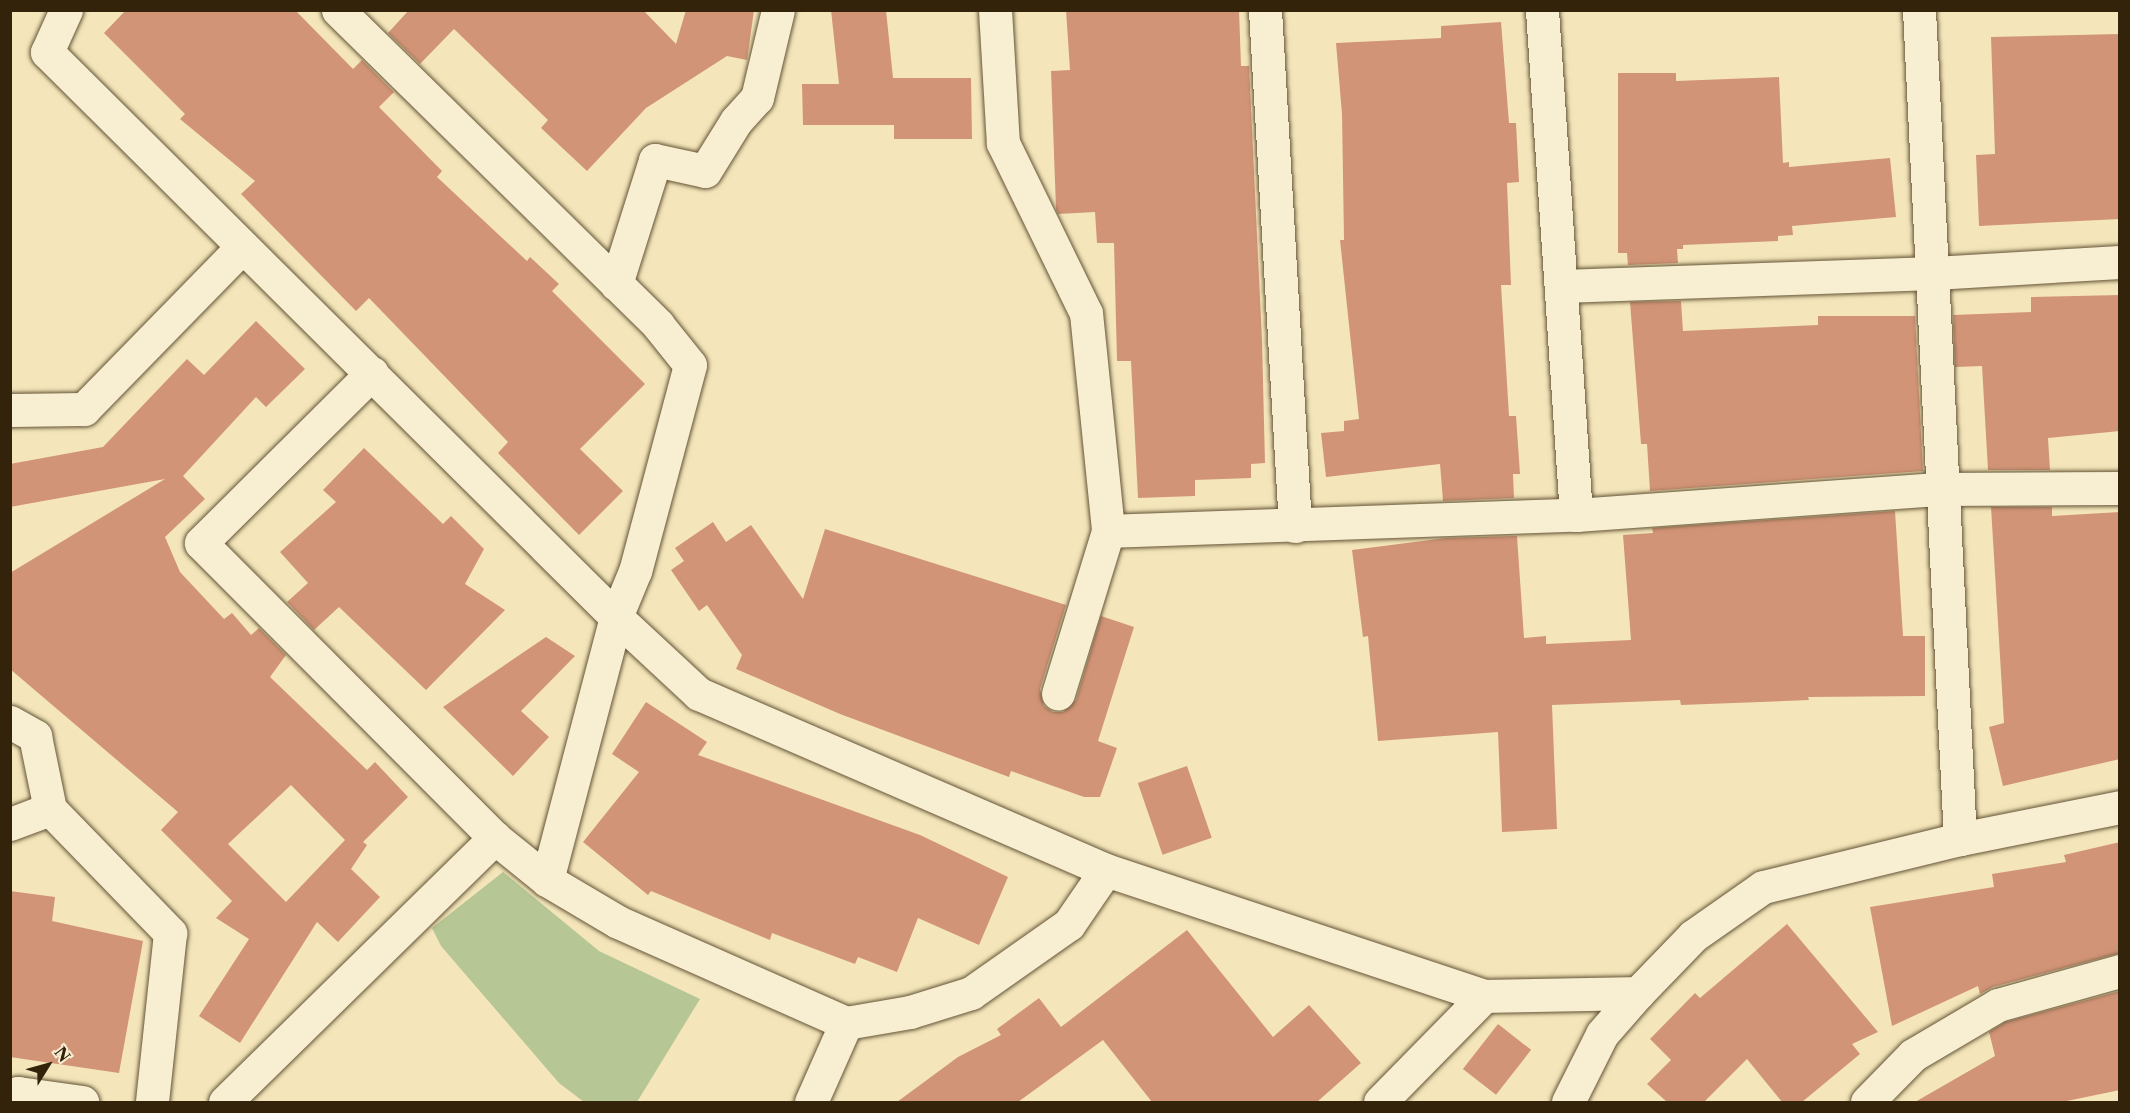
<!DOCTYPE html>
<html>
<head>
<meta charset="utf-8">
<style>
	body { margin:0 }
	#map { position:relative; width:2130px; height:1113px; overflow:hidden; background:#f4e6ba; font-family:"Libre Caslon Text",serif }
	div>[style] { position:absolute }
	.green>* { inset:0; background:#b6c694 }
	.building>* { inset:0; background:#d29477; transform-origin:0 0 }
	.roads { filter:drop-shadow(0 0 2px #645437) drop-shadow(0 0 2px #645437) }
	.street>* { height:33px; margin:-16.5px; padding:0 16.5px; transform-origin:16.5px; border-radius:16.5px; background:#f8efd2 }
	.secondary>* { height:33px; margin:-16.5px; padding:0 16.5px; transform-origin:16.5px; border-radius:16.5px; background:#f8efd2 }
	span { translate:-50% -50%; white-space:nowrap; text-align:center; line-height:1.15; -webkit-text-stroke:4.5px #f8efd2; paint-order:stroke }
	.frame { position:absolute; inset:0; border:12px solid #34230b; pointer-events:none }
	.north { position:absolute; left:18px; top:1035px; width:60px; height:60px; -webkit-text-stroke:4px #f8efd2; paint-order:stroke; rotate:53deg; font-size:16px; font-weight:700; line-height:24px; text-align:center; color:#34230b }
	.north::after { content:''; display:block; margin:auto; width:21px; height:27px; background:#34230b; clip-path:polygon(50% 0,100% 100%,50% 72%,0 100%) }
</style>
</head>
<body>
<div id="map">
	<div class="green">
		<div style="clip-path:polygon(503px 872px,599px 951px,700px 999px,637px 1102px,584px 1102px,559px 1083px,441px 946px,432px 928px)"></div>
	</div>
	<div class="building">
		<div style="clip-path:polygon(126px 10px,295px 10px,353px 69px,362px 60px,394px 92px,379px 107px,442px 171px,437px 177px,527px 261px,530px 257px,559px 284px,552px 291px,645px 384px,580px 449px,623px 491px,579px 535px,498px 453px,508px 442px,369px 298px,356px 311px,241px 194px,255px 181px,180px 119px,185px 114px,104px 33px)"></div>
		<div style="clip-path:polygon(409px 10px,643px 10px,676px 44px,686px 10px,754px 10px,747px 60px,727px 56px,646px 108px,587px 171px,541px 128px,548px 120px,454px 29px,420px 64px,388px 33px)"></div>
		<div style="clip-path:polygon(831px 10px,886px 10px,893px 78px,971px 78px,972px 139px,894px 139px,894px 125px,803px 125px,802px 84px,839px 84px)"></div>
		<div style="clip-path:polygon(1066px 10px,1239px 10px,1241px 66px,1249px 66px,1262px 340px,1265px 463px,1251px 464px,1251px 478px,1195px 480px,1195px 496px,1138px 498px,1131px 361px,1117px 361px,1114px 243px,1097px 243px,1095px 212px,1058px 214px,1056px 209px,1051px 71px,1070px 70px)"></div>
		<div style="clip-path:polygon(1501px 22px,1509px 123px,1516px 123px,1519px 182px,1507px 183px,1511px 285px,1501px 285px,1509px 416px,1516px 416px,1520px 474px,1513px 474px,1514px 498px,1443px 501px,1440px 464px,1326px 477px,1321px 433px,1344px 431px,1344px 421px,1359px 419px,1340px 240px,1344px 240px,1342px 114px,1336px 43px,1441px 38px,1441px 26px)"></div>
		<div style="clip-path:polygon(2120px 34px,2120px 219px,1979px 226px,1976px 155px,1995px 154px,1991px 37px)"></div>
		<div style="clip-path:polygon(1618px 73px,1676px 73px,1676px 81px,1779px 77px,1783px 163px,1789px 162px,1789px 167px,1890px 158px,1896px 217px,1792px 226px,1793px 235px,1778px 236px,1778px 241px,1683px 245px,1683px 249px,1677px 249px,1678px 263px,1628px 265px,1627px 253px,1618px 253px)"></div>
		<div style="clip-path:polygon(2120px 295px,2120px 431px,2048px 438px,2050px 470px,1988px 470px,1982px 366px,1955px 367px,1953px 315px,2031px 312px,2031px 297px)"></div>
		<div style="clip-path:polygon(1681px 301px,1683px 331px,1818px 325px,1818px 316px,1915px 316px,1923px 471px,1650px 491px,1647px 444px,1641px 444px,1630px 302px)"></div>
		<div style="clip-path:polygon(evenodd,256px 321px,305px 369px,266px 407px,256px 397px,183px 476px,205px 499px,165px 537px,180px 572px,224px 619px,232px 613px,251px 635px,259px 628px,286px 655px,270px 677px,367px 770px,375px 762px,408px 797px,363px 842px,367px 845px,351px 869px,380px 897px,338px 942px,317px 922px,240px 1043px,199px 1016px,249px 939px,216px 918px,232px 901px,161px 830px,178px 812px,10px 669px,10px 573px,165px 479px,10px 507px,10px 464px,103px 447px,187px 359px,204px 375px,256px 321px,291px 785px,345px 840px,286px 902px,228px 844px,291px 785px)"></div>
		<div style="clip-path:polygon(364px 448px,443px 524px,451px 516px,484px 549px,465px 584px,505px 610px,426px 690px,339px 607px,314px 630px,287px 602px,308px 583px,280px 552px,336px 502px,323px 490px)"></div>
		<div style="clip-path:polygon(1991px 507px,2052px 507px,2052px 516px,2120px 512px,2120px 759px,2003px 786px,1989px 727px,2004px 723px)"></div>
		<div style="clip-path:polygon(1895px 511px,1903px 636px,1925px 636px,1925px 696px,1808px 697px,1809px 700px,1681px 705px,1680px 700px,1552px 705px,1557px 829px,1502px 832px,1498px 732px,1378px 741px,1368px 636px,1363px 637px,1352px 550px,1446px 538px,1517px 536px,1524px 638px,1546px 636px,1546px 644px,1631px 640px,1623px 535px,1653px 533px,1652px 528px)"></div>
		<div style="clip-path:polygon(713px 522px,726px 542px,751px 525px,803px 599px,825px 529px,1066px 605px,1040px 689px,1044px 706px,1053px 712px,1063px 712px,1076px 700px,1101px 616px,1134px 627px,1098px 741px,1117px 748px,1100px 797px,1084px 797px,1011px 771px,1009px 777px,840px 714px,736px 669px,742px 655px,707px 605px,699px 611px,671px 570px,684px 561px,675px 548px)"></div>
		<div style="clip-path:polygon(546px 637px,575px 656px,521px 711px,549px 737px,513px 776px,443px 707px)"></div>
		<div style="clip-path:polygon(646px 702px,707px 742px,698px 755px,920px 835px,1008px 877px,979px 945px,918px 918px,897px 972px,858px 957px,855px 964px,772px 933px,770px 940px,651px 891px,648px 895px,583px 842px,639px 772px,612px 754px)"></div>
		<div style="left:1187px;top:766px;width:76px;height:52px;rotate:71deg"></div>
		<div style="clip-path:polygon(2120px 842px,2120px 953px,1993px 987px,1980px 994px,1978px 986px,1892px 1026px,1870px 907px,1994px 887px,1992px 874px,2066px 862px,2064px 855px)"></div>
		<div style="clip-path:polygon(10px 891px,55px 897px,52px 921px,143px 941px,119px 1073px,10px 1057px)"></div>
		<div style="clip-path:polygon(1787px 924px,1878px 1032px,1852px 1044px,1860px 1054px,1802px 1102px,1782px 1102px,1747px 1059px,1704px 1102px,1667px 1102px,1647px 1084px,1671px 1060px,1650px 1039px,1695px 993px,1700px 998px)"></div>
		<div style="clip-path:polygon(1187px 930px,1273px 1037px,1309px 1005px,1361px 1063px,1317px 1102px,1152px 1102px,1103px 1040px,1018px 1102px,897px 1102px,958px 1057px,1001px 1035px,997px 1029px,1039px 998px,1061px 1027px)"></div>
		<div style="clip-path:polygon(2120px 991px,2120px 1090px,2062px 1102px,1915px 1102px,1995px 1056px,1989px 1032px,2005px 1022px)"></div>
		<div style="left:1498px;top:1024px;width:42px;height:57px;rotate:38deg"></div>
	</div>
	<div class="roads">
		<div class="street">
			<div style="left:66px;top:10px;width:46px;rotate:114.3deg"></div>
			<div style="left:47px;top:52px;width:802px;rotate:44.8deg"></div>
			<div style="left:616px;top:617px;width:113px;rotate:42.9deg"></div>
			<div style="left:699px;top:694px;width:443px;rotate:23.4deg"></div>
			<div style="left:1106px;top:870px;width:398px;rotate:18.4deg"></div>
			<div style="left:1484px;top:996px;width:154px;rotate:-1.1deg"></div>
			<div style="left:338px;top:10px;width:449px;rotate:44.5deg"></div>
			<div style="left:658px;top:325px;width:51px;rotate:51.3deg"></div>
			<div style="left:690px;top:365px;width:213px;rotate:104.9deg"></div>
			<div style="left:635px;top:571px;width:50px;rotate:112.4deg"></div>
			<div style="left:616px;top:617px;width:272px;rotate:104.7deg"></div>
			<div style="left:995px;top:10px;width:133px;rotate:86.6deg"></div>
			<div style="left:1003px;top:143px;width:189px;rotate:64deg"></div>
			<div style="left:1086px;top:313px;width:219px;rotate:84.2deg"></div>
			<div style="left:1108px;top:531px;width:170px;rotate:107.1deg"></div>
			<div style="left:1265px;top:10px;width:517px;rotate:86.67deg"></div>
			<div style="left:1542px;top:10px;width:506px;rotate:86.15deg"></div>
			<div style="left:1919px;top:10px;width:830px;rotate:87.17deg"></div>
			<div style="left:616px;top:284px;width:130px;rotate:-72.5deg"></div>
			<div style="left:655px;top:160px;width:51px;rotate:12.4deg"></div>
			<div style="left:705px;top:171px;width:59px;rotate:-58.2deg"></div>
			<div style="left:736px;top:121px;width:31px;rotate:-48deg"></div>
			<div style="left:757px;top:98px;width:90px;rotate:-76.6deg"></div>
			<div style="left:1562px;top:286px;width:372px;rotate:-2deg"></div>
			<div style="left:1934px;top:273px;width:186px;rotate:-3.4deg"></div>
			<div style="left:372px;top:373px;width:241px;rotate:135.2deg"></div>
			<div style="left:201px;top:543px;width:416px;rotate:45.1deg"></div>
			<div style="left:495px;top:838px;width:67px;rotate:38.9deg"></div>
			<div style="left:547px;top:880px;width:82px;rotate:30.6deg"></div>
			<div style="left:618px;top:922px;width:249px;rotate:23.9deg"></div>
			<div style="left:846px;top:1023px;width:65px;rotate:-9.8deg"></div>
			<div style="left:910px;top:1012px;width:64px;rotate:-17.3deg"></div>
			<div style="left:971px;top:993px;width:120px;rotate:-35.1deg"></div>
			<div style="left:1069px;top:924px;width:65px;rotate:-55.6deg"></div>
			<div style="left:10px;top:410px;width:74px;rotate:-0.8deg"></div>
			<div style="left:84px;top:409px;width:225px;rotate:-45.7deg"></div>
			<div style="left:1108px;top:531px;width:468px;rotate:-2deg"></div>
			<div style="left:1576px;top:515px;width:366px;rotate:-4.1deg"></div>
			<div style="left:1941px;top:489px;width:179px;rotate:-0.3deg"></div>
			<div style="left:10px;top:722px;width:29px;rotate:29deg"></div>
			<div style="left:35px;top:736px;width:75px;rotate:78.4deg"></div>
			<div style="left:50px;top:809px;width:43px;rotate:159.4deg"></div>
			<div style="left:50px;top:809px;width:173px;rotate:45.9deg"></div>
			<div style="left:170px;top:933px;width:170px;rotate:96.1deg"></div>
			<div style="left:10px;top:1097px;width:9px;rotate:-27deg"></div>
			<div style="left:18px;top:1093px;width:65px;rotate:8deg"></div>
			<div style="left:225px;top:1102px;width:378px;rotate:-44.4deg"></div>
			<div style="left:811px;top:1102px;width:86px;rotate:-66.1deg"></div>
			<div style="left:1380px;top:1102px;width:148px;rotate:-45.5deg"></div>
			<div style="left:1867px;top:1102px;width:66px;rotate:-45.6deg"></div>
			<div style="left:1913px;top:1055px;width:99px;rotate:-30.5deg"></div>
			<div style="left:1998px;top:1005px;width:127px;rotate:-15.6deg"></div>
		</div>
		<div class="secondary">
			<div style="left:1568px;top:1102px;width:76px;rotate:-63.4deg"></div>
			<div style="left:1602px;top:1034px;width:55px;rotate:-48.7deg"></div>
			<div style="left:1638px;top:993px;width:79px;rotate:-46deg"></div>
			<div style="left:1693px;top:936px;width:85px;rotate:-35deg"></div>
			<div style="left:1763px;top:887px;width:203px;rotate:-13.7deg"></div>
			<div style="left:1960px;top:839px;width:163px;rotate:-11.3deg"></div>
		</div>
	</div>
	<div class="frame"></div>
	<div class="north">N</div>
</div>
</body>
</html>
